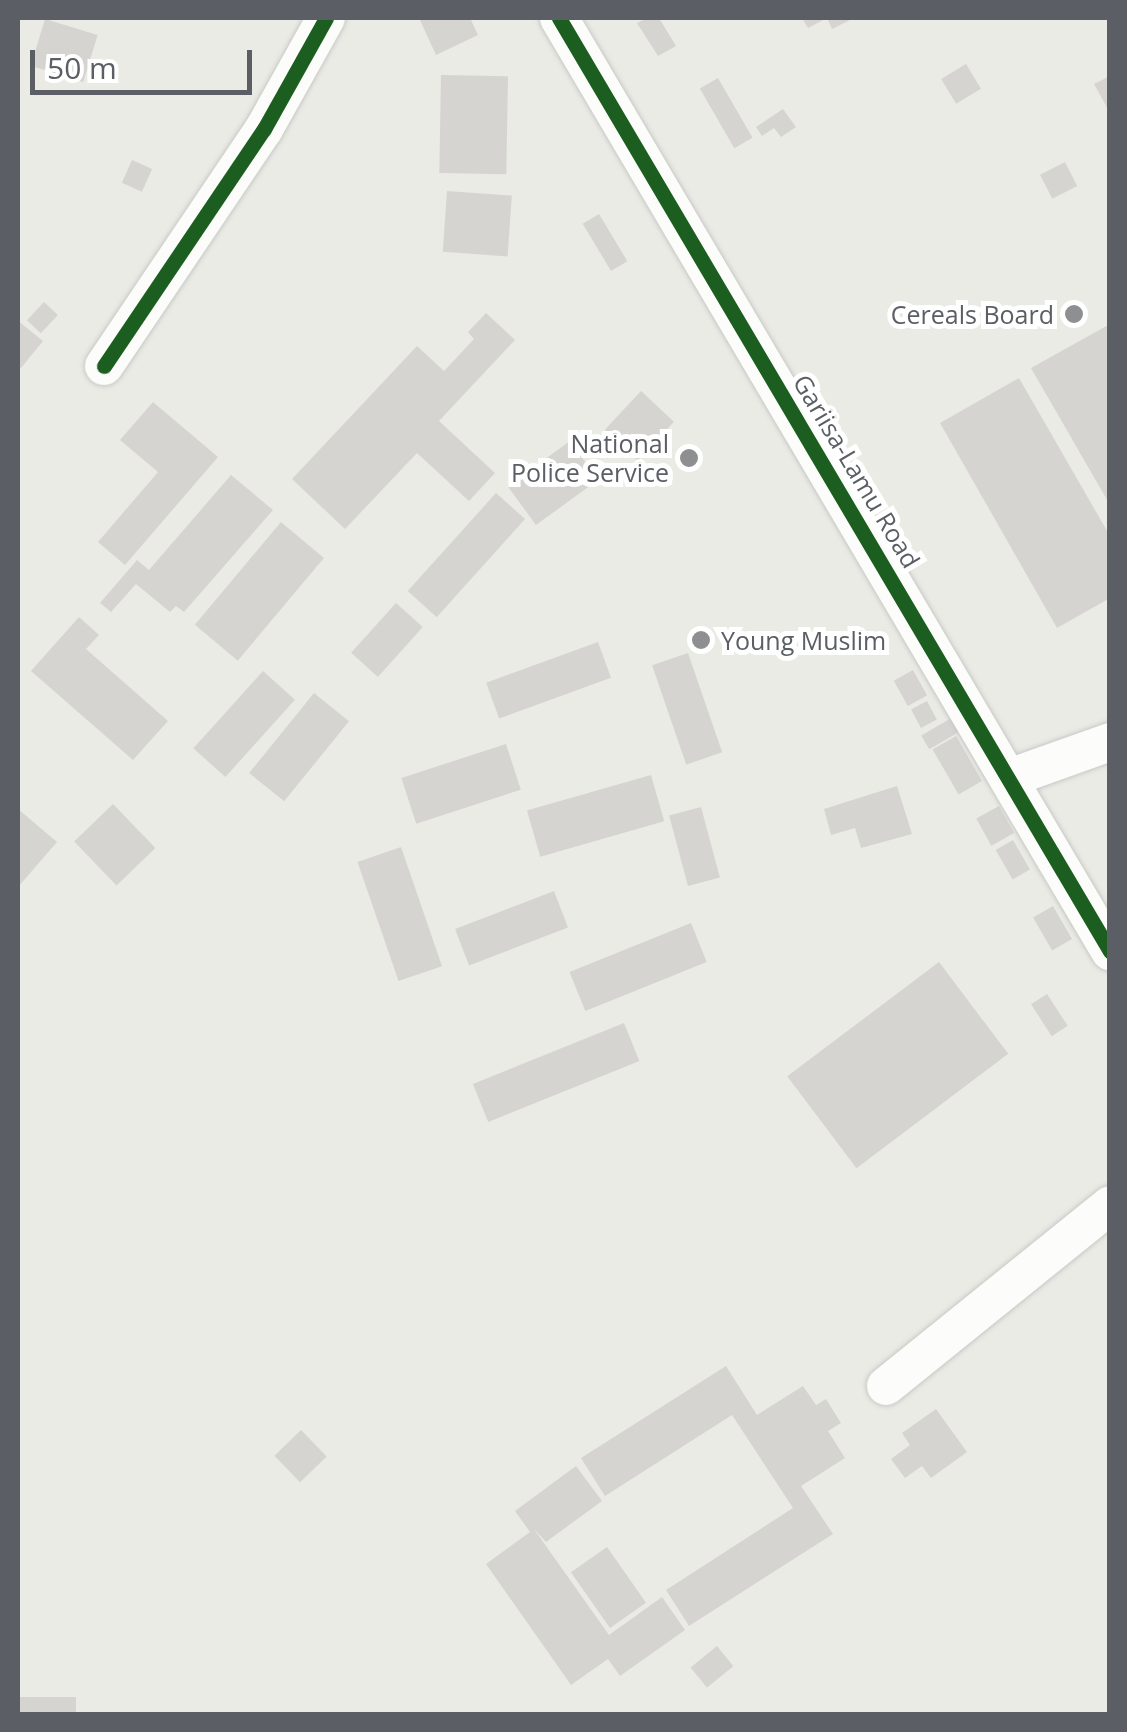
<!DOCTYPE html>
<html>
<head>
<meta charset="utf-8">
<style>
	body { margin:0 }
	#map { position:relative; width:1127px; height:1732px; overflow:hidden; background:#ebebe5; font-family:"Open Sans",sans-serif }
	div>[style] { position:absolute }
	.building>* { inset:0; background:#d5d4d0; transform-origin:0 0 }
	.roads { filter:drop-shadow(0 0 2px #c8c9c7) drop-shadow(0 0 2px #c8c9c7) }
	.minor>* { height:38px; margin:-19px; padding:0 19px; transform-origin:19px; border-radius:19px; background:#fcfcfb }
	.cycleway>* { height:15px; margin:-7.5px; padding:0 7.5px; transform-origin:7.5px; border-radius:7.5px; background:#1b5e20 }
	.dots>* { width:28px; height:28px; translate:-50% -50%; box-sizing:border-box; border:5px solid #fff; border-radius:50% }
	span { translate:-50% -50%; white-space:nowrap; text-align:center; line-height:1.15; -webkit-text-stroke:10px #fff; paint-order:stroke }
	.poi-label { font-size:25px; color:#5b5e64 }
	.right { translate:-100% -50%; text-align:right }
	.left { translate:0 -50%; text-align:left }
	.street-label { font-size:25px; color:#5b5e64 }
	.frame { position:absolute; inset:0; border:20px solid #5b5e64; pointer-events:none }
	.scale { position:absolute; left:30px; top:50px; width:222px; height:45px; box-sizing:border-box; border:5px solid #5b5e64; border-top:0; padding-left:12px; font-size:30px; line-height:35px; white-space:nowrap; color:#5b5e64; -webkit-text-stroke:8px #fff; paint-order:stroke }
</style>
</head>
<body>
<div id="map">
	<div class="building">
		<div style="clip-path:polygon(419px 18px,470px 18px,478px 35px,436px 55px)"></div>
		<div style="clip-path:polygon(647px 18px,659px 18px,676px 46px,658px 56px,637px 23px)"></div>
		<div style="clip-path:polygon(802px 18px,854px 18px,832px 29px,827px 18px,808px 28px)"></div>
		<div style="left:45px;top:19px;width:55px;height:49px;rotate:17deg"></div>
		<div style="left:966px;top:64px;width:29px;height:29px;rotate:59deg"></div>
		<div style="left:441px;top:75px;width:67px;height:98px;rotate:1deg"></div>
		<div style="clip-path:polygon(1110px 76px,1110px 113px,1094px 84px)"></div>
		<div style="left:718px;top:78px;width:69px;height:21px;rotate:60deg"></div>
		<div style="clip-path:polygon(783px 109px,796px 127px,781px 137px,774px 128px,762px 136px,756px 127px)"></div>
		<div style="left:132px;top:160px;width:22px;height:25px;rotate:24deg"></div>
		<div style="left:1065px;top:162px;width:27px;height:28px;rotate:63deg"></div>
		<div style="left:447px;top:191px;width:65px;height:61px;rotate:4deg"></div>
		<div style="left:599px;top:214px;width:55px;height:19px;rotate:59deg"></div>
		<div style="left:44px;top:302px;width:19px;height:25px;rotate:43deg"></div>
		<div style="clip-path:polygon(486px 313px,515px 340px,439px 421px,495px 473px,469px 501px,417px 453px,345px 529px,292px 479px,417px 346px,444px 371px,474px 339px,468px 332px)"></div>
		<div style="clip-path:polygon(18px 321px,43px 341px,21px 368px,18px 365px)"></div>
		<div style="clip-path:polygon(1110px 324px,1110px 505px,1031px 368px)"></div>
		<div style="clip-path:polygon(1019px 378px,1110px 536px,1110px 598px,1057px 628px,940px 423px)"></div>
		<div style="left:641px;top:391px;width:45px;height:53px;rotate:43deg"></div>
		<div style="clip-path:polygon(153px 402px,218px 457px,125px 565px,98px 542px,158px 472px,120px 440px)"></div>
		<div style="left:570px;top:441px;width:48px;height:77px;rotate:54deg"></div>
		<div style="clip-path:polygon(231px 475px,273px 510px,184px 612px,176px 606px,170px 612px,136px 584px,111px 612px,100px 603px,137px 560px,149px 570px)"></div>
		<div style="left:496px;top:493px;width:39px;height:132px;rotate:42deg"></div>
		<div style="left:281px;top:522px;width:56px;height:134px;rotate:40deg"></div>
		<div style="left:396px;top:603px;width:36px;height:67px;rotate:42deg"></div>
		<div style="clip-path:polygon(79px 617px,99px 635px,86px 649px,168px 721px,133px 760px,31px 671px)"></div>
		<div style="left:598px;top:642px;width:38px;height:119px;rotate:70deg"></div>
		<div style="left:688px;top:653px;width:105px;height:38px;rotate:71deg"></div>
		<div style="left:913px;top:670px;width:29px;height:22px;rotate:61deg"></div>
		<div style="left:263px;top:671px;width:43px;height:104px;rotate:42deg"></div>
		<div style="left:314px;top:693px;width:45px;height:103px;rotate:39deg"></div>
		<div style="left:927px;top:701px;width:21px;height:18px;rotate:62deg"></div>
		<div style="left:955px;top:716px;width:16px;height:39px;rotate:60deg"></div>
		<div style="left:956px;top:736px;width:52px;height:27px;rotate:60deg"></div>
		<div style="left:506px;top:744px;width:48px;height:110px;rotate:72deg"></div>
		<div style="left:651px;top:775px;width:48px;height:129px;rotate:74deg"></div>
		<div style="clip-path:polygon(897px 786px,912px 834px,861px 848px,855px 828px,831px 835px,824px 809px)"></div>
		<div style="left:113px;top:804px;width:61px;height:54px;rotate:46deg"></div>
		<div style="left:999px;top:806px;width:31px;height:26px;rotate:61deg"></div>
		<div style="left:701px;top:807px;width:73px;height:33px;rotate:75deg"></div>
		<div style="clip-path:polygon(18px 809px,57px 842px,18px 887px)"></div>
		<div style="left:1013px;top:840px;width:34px;height:20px;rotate:60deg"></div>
		<div style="left:401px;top:847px;width:126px;height:46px;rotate:71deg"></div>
		<div style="left:554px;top:891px;width:39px;height:106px;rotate:69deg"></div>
		<div style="left:1053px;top:906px;width:38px;height:23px;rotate:60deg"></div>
		<div style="left:691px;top:923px;width:42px;height:131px;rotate:68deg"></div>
		<div style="left:939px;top:962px;width:115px;height:190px;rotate:53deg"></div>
		<div style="left:1047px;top:994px;width:38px;height:19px;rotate:57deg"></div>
		<div style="left:624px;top:1023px;width:41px;height:163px;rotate:68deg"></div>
		<div style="clip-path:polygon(726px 1366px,757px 1415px,803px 1386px,816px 1405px,826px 1399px,841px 1423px,828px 1431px,845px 1458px,801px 1486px,833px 1534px,689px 1626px,666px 1590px,793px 1508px,732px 1415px,605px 1496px,581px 1458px)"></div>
		<div style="clip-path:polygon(936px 1409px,967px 1452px,931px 1478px,922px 1466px,905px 1478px,891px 1459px,910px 1445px,902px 1433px)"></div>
		<div style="left:301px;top:1430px;width:37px;height:37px;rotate:46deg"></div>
		<div style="clip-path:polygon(576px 1466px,602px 1501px,546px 1542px,534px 1529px,609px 1635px,662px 1597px,685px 1630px,620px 1676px,608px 1659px,571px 1685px,486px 1564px,530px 1532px,515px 1511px)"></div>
		<div style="left:607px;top:1547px;width:68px;height:44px;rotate:55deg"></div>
		<div style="left:717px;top:1646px;width:26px;height:34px;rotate:51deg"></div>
		<div style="left:76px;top:1697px;width:17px;height:58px;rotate:90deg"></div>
	</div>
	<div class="roads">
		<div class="minor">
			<div style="left:559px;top:18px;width:1084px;rotate:59.44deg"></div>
			<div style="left:104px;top:366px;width:286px;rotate:-56deg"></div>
			<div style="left:264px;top:129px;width:127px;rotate:-60.8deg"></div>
			<div style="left:1009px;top:778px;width:107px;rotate:-19.6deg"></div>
			<div style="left:886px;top:1386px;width:288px;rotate:-38.9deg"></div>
		</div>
	</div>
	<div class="cycleway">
		<div style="left:559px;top:18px;width:1084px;rotate:59.44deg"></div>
		<div style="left:104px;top:366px;width:286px;rotate:-56deg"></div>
		<div style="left:264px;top:129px;width:127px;rotate:-60.8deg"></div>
	</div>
	<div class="dots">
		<div style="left:1074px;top:314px;background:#8d8f91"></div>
		<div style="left:689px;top:458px;background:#8d8f91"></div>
		<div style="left:701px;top:640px;background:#8d8f91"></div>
	</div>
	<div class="poi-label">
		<span class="right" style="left:1054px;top:314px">Cereals Board</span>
		<span class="right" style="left:669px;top:458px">National<br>Police Service</span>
		<span class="left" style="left:721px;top:640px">Young Muslim</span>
	</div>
	<div class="street-label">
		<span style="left:857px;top:471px;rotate:59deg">Gariisa-Lamu Road</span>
	</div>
	<div class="frame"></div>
	<div class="scale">50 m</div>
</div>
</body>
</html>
